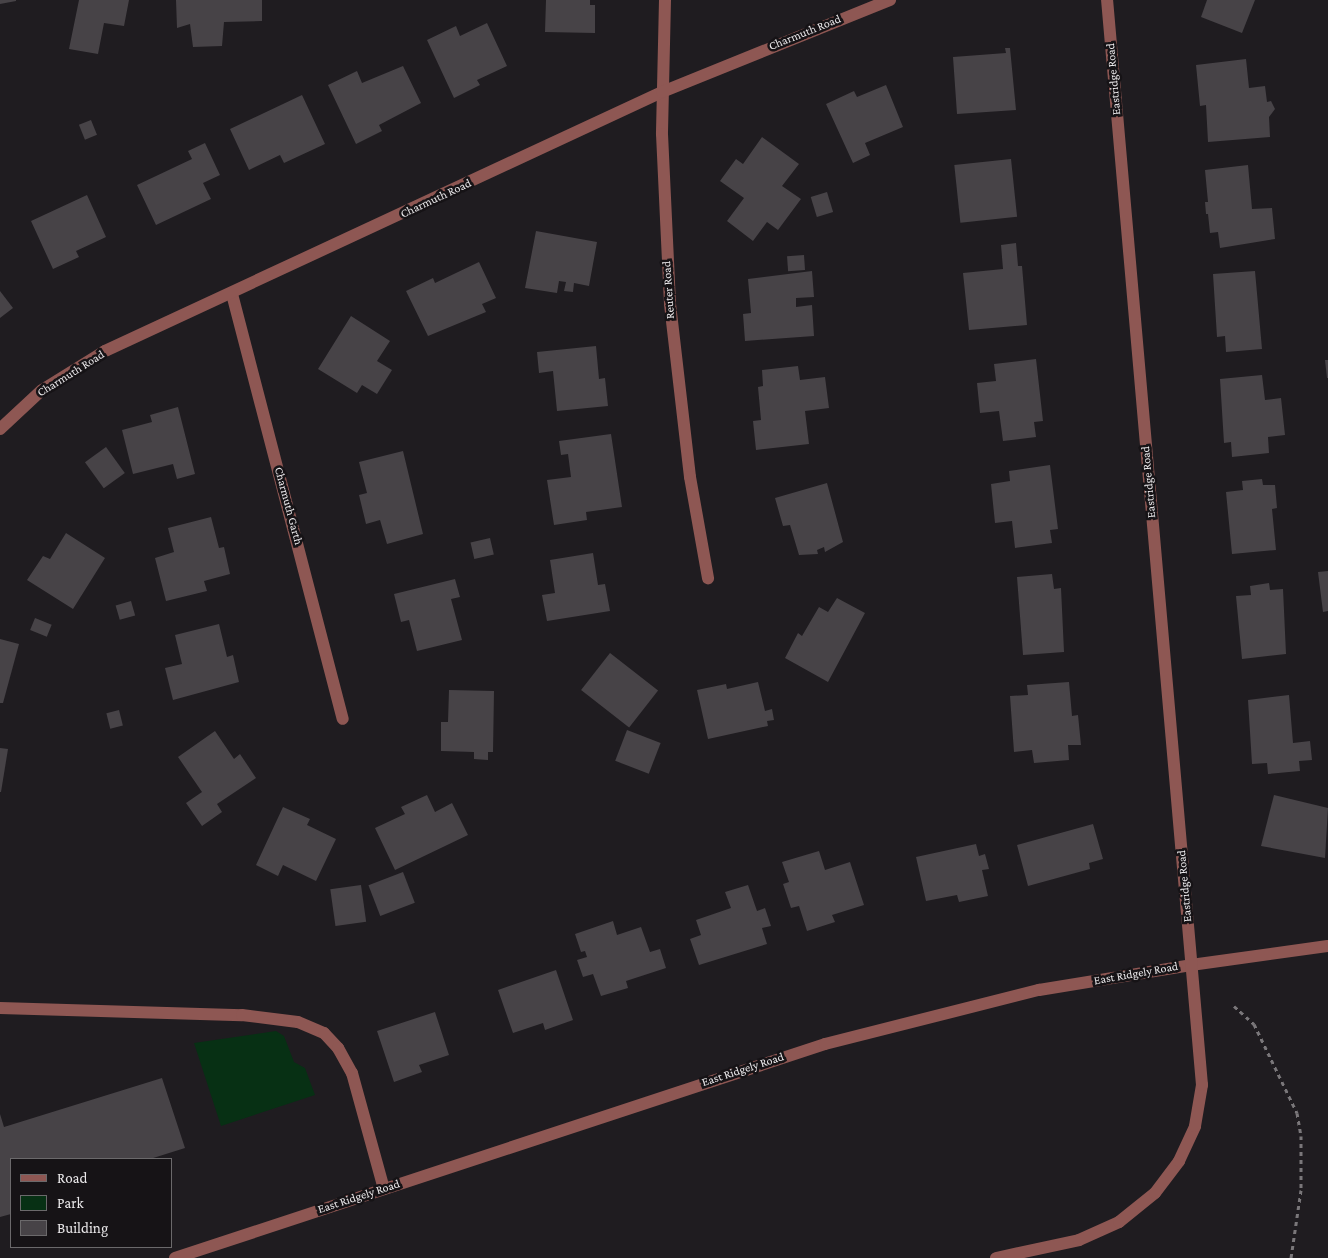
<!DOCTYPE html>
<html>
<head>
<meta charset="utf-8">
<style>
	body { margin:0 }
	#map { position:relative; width:1328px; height:1258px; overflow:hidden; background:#1f1c20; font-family:"Crimson Pro",serif }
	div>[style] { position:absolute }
	.green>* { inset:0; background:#073014 }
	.building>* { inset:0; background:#474347; transform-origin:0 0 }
	.path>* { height:3px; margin-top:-1.5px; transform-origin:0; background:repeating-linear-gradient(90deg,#7a777a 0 4px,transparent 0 8px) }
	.minor>* { height:12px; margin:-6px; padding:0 6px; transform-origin:6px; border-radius:6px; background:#8e5753 }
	span { translate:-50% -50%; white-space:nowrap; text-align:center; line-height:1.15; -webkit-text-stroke:5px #161316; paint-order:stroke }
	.street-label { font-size:12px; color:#ebe9eb }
	.legend { position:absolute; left:10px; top:1158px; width:162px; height:90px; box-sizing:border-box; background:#161316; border:1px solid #6b696b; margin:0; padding:6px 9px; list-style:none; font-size:15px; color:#ebe9eb }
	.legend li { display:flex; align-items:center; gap:10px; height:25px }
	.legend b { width:25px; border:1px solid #6b696b }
</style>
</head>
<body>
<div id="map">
	<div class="green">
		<div style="clip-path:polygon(276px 1031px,284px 1036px,294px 1062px,305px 1068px,315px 1095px,221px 1126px,194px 1043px)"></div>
	</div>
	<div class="building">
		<div style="clip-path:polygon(0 0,16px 0,16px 1px,0 4px)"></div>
		<div style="clip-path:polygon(79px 0,129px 0,124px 26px,104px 23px,98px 54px,69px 49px)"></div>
		<div style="clip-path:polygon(176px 0,262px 0,262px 21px,224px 22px,222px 46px,193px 47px,190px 24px,177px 28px)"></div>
		<div style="clip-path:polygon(546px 0,590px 0,590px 5px,595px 5px,595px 33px,545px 32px)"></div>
		<div style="clip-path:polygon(1207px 0,1255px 0,1242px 33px,1201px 17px)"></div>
		<div style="clip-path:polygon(487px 23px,507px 66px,477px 80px,480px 85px,454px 98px,427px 40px,456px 26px,460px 36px)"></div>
		<div style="clip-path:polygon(1005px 48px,1010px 48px,1016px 110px,957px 114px,953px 57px,1006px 53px)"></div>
		<div style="clip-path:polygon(1246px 59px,1249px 88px,1265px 86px,1267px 102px,1271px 101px,1275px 109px,1269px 117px,1270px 137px,1208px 142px,1206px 105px,1200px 106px,1196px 65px)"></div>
		<div style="clip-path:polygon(403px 66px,421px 103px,379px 125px,382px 131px,356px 144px,328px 85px,357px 71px,362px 83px)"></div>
		<div style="clip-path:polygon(886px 85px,903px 127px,865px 143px,870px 155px,853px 163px,826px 104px,854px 91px,857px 97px)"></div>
		<div style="clip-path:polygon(302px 95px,325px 144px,284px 163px,280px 155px,249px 170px,230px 129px)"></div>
		<div style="left:91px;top:120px;width:16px;height:13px;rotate:68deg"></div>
		<div style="clip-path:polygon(762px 137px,799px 164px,782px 186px,801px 199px,778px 230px,767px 222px,753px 241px,727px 221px,744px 198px,720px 181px,736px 159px,743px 164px)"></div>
		<div style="clip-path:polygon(205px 143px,220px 175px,203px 183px,211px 199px,156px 225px,137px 185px,192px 159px,188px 151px)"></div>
		<div style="left:1011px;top:159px;width:58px;height:57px;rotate:84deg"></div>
		<div style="clip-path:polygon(1248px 165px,1252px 209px,1272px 208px,1275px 239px,1220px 248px,1218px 232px,1210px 233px,1208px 214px,1206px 214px,1205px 202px,1208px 202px,1205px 170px)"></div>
		<div style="left:827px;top:192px;width:21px;height:17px;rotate:73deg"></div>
		<div style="clip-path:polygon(87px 195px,106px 237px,76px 251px,79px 257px,53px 269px,31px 221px)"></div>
		<div style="clip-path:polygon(536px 231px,597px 242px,589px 286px,574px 283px,573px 292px,564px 291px,566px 282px,559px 281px,557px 293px,525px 288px)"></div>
		<div style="clip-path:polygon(1016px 243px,1018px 266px,1022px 266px,1027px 325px,969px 330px,963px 273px,1003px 269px,1001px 245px)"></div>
		<div style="left:804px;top:255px;width:15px;height:17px;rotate:86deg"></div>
		<div style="clip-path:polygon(479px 262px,496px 298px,482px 304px,486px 312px,428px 336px,406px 291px,433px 278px,435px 283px)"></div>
		<div style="clip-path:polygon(812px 271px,814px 297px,796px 298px,796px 307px,812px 305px,814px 336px,745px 341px,743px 314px,751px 313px,748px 279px)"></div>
		<div style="clip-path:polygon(1255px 271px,1262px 349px,1226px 352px,1225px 336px,1217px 337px,1213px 274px)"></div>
		<div style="clip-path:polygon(0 291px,13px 308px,0 318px)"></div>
		<div style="clip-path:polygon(351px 316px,390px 341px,377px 361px,392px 370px,377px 394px,362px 385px,357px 393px,318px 369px)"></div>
		<div style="clip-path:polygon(596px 346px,599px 379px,605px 378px,608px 406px,557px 411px,553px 371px,539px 373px,537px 352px)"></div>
		<div style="clip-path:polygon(1036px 359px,1043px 421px,1034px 422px,1036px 437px,1003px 441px,999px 411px,980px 413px,977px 383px,996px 381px,994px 364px)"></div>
		<div style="clip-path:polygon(1325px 360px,1328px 360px,1328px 378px,1327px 378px)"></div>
		<div style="clip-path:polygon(798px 366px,800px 380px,825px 377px,829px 408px,805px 411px,809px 444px,756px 450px,753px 421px,761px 420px,758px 387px,763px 386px,762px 370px)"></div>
		<div style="clip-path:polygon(1262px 375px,1265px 400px,1281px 398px,1285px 435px,1268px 437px,1269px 453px,1232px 457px,1231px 442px,1224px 443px,1220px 379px)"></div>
		<div style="clip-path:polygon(178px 407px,195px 474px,177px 479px,173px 464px,133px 474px,122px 430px,152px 422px,150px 415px)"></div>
		<div style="clip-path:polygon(611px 434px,622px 507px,586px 512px,587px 520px,554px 525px,547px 480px,571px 477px,568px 454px,561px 455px,559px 441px)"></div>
		<div style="left:106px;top:447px;width:32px;height:26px;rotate:54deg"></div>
		<div style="clip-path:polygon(403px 451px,423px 534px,387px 544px,380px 520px,366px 524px,359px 495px,367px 493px,359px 462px)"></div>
		<div style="clip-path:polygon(1050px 465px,1058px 529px,1050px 530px,1052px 543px,1015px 548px,1012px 521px,995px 523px,991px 484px,1010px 481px,1009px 471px)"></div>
		<div style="clip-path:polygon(1262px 479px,1263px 485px,1275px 485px,1277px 508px,1272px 509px,1276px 550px,1232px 554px,1226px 492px,1243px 490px,1242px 481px)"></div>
		<div style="clip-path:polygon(827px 483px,843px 542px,825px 552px,824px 547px,817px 550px,818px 554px,799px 555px,790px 525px,783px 526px,775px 498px)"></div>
		<div style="clip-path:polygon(211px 517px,219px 548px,224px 547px,230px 574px,204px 581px,207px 591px,166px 601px,155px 558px,174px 552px,168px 528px)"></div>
		<div style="clip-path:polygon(66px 533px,105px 558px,73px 609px,27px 580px,43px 556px,50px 559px)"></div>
		<div style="left:490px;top:538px;width:17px;height:20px;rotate:77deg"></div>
		<div style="clip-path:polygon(593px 553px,598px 585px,605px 584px,610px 611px,547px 621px,542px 595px,555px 593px,550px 560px)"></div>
		<div style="clip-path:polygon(1328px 571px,1328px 611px,1323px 612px,1318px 572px)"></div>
		<div style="clip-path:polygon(1052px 574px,1054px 589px,1061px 588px,1064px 652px,1023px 655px,1017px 577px)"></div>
		<div style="clip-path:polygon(455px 579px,460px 597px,451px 599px,462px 640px,417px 651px,409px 620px,401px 622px,394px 594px)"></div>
		<div style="clip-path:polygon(1269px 583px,1270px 590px,1283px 589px,1286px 654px,1242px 659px,1236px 596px,1251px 595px,1250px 586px)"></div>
		<div style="clip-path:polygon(837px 598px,865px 613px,828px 682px,785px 658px,798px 633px,802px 636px,819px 607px,828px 612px)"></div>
		<div style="left:131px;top:601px;width:15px;height:16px;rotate:74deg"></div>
		<div style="left:35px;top:618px;width:18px;height:13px;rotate:22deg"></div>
		<div style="clip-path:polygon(219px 624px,227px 657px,233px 655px,239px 682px,173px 700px,165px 668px,182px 664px,175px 635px)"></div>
		<div style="clip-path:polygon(0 639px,19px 644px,3px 703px,0 703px)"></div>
		<div style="left:610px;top:653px;width:61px;height:47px;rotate:38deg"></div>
		<div style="clip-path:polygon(758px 682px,765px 711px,772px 709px,774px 720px,767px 721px,768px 726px,708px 739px,697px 690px,726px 684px,727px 689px)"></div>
		<div style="clip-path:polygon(1069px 682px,1072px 716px,1078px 715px,1081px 745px,1068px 745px,1069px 760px,1034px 763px,1032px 750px,1014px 752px,1010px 696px,1028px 695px,1027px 685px)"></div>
		<div style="clip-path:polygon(449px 690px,494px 691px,493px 752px,488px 752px,488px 760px,474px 759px,474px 752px,441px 751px,441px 722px,448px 722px)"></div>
		<div style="clip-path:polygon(1289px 695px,1293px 743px,1310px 741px,1312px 760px,1299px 761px,1300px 771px,1268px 774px,1267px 763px,1252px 764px,1248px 700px)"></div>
		<div style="left:119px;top:710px;width:16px;height:13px;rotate:76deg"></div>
		<div style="left:627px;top:730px;width:36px;height:33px;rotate:21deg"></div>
		<div style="clip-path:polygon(215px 731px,234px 759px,240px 754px,256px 778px,217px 804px,222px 812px,202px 826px,186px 803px,202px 792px,178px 757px)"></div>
		<div style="clip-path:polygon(0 748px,8px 749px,1px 792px,0 792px)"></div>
		<div style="clip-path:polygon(427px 795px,435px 812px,452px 803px,468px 835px,395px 870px,375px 828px,405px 814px,401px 807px)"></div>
		<div style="clip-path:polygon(1274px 795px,1328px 808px,1325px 858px,1261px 846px)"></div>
		<div style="clip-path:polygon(283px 807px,310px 819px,307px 825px,336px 839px,316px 881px,283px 865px,278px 876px,256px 865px)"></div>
		<div style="clip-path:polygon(1093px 824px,1103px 859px,1089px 863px,1090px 869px,1028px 886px,1017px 845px)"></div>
		<div style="clip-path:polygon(976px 844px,979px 856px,985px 854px,989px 869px,982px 870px,988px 896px,959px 902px,957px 895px,926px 901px,916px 857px)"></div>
		<div style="clip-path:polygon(819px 851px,825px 870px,850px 862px,864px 905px,832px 915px,835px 922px,807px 931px,799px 906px,791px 908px,783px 884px,789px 882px,782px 862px)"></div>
		<div style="left:403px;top:872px;width:33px;height:37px;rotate:69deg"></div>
		<div style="left:361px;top:885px;width:37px;height:31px;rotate:82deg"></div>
		<div style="clip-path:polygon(748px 885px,757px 911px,765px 908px,771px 926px,762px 928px,767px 944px,699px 965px,690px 939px,701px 935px,696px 920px,731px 908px,725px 892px)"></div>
		<div style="clip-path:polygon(613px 921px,617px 935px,641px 927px,650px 952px,660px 949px,666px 968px,626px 981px,628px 988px,601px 996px,593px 974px,583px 977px,577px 960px,587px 957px,585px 951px,581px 952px,575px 934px)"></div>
		<div style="clip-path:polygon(556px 970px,573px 1020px,545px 1030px,543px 1023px,513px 1033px,498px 990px)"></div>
		<div style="clip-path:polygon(435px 1012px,449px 1055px,419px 1065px,422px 1072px,394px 1082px,377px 1031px)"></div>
		<div style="clip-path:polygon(162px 1078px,185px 1148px,150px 1159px,11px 1159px,11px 1214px,0 1217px,0 1114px,4px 1127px)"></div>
	</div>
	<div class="path">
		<div style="left:1234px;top:1006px;width:27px;rotate:42deg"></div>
		<div style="left:1254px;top:1024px;width:99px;rotate:64.2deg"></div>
		<div style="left:1297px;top:1113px;width:23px;rotate:80deg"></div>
		<div style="left:1301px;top:1136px;width:54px;rotate:90deg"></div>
		<div style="left:1301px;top:1190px;width:69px;rotate:98.4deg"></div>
	</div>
	<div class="minor">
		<div style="left:665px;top:0;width:134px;rotate:91.3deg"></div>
		<div style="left:662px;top:134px;width:170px;rotate:87.3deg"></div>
		<div style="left:670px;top:304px;width:174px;rotate:83.4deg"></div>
		<div style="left:690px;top:477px;width:103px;rotate:79.9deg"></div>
		<div style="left:232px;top:294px;width:439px;rotate:75.4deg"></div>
		<div style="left:0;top:429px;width:57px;rotate:-42.9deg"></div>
		<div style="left:42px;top:390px;width:74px;rotate:-31.8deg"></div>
		<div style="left:105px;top:351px;width:614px;rotate:-24.94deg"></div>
		<div style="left:662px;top:92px;width:246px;rotate:-22deg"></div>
		<div style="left:0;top:1008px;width:242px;rotate:1.7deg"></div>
		<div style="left:242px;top:1015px;width:56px;rotate:7.1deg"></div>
		<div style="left:298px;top:1022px;width:28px;rotate:23deg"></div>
		<div style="left:324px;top:1033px;width:21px;rotate:47deg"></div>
		<div style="left:338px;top:1048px;width:29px;rotate:61deg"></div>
		<div style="left:352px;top:1073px;width:120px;rotate:74.6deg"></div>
		<div style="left:175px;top:1258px;width:684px;rotate:-18.22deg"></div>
		<div style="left:825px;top:1044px;width:221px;rotate:-14.2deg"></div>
		<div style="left:1039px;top:990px;width:154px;rotate:-9.3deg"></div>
		<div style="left:1191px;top:965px;width:138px;rotate:-7.9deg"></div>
		<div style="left:996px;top:1258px;width:85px;rotate:-12.2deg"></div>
		<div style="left:1079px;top:1240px;width:44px;rotate:-24.2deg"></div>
		<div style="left:1119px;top:1222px;width:46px;rotate:-38.9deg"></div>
		<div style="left:1155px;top:1193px;width:40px;rotate:-53deg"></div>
		<div style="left:1179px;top:1161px;width:38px;rotate:-65deg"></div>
		<div style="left:1195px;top:1126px;width:42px;rotate:-80.3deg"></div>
		<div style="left:1202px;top:1085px;width:1089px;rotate:-95deg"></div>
	</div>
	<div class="street-label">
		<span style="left:805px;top:33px;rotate:-22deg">Charmuth Road</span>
		<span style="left:1114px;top:79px;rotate:-95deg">Eastridge Road</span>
		<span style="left:436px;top:199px;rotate:-25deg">Charmuth Road</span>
		<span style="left:669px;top:290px;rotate:-94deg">Reuter Road</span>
		<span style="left:71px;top:374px;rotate:-32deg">Charmuth Road</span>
		<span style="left:1149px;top:482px;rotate:-95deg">Eastridge Road</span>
		<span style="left:288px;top:506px;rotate:75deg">Charmuth Garth</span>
		<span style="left:1185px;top:886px;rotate:-95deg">Eastridge Road</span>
		<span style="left:1136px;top:974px;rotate:-10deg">East Ridgely Road</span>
		<span style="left:743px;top:1070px;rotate:-18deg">East Ridgely Road</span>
		<span style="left:359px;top:1197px;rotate:-18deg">East Ridgely Road</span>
	</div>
	<ul class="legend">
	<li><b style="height:6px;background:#8e5753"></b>Road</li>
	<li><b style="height:14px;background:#073014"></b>Park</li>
	<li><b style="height:14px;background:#474347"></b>Building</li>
	</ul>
</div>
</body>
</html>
